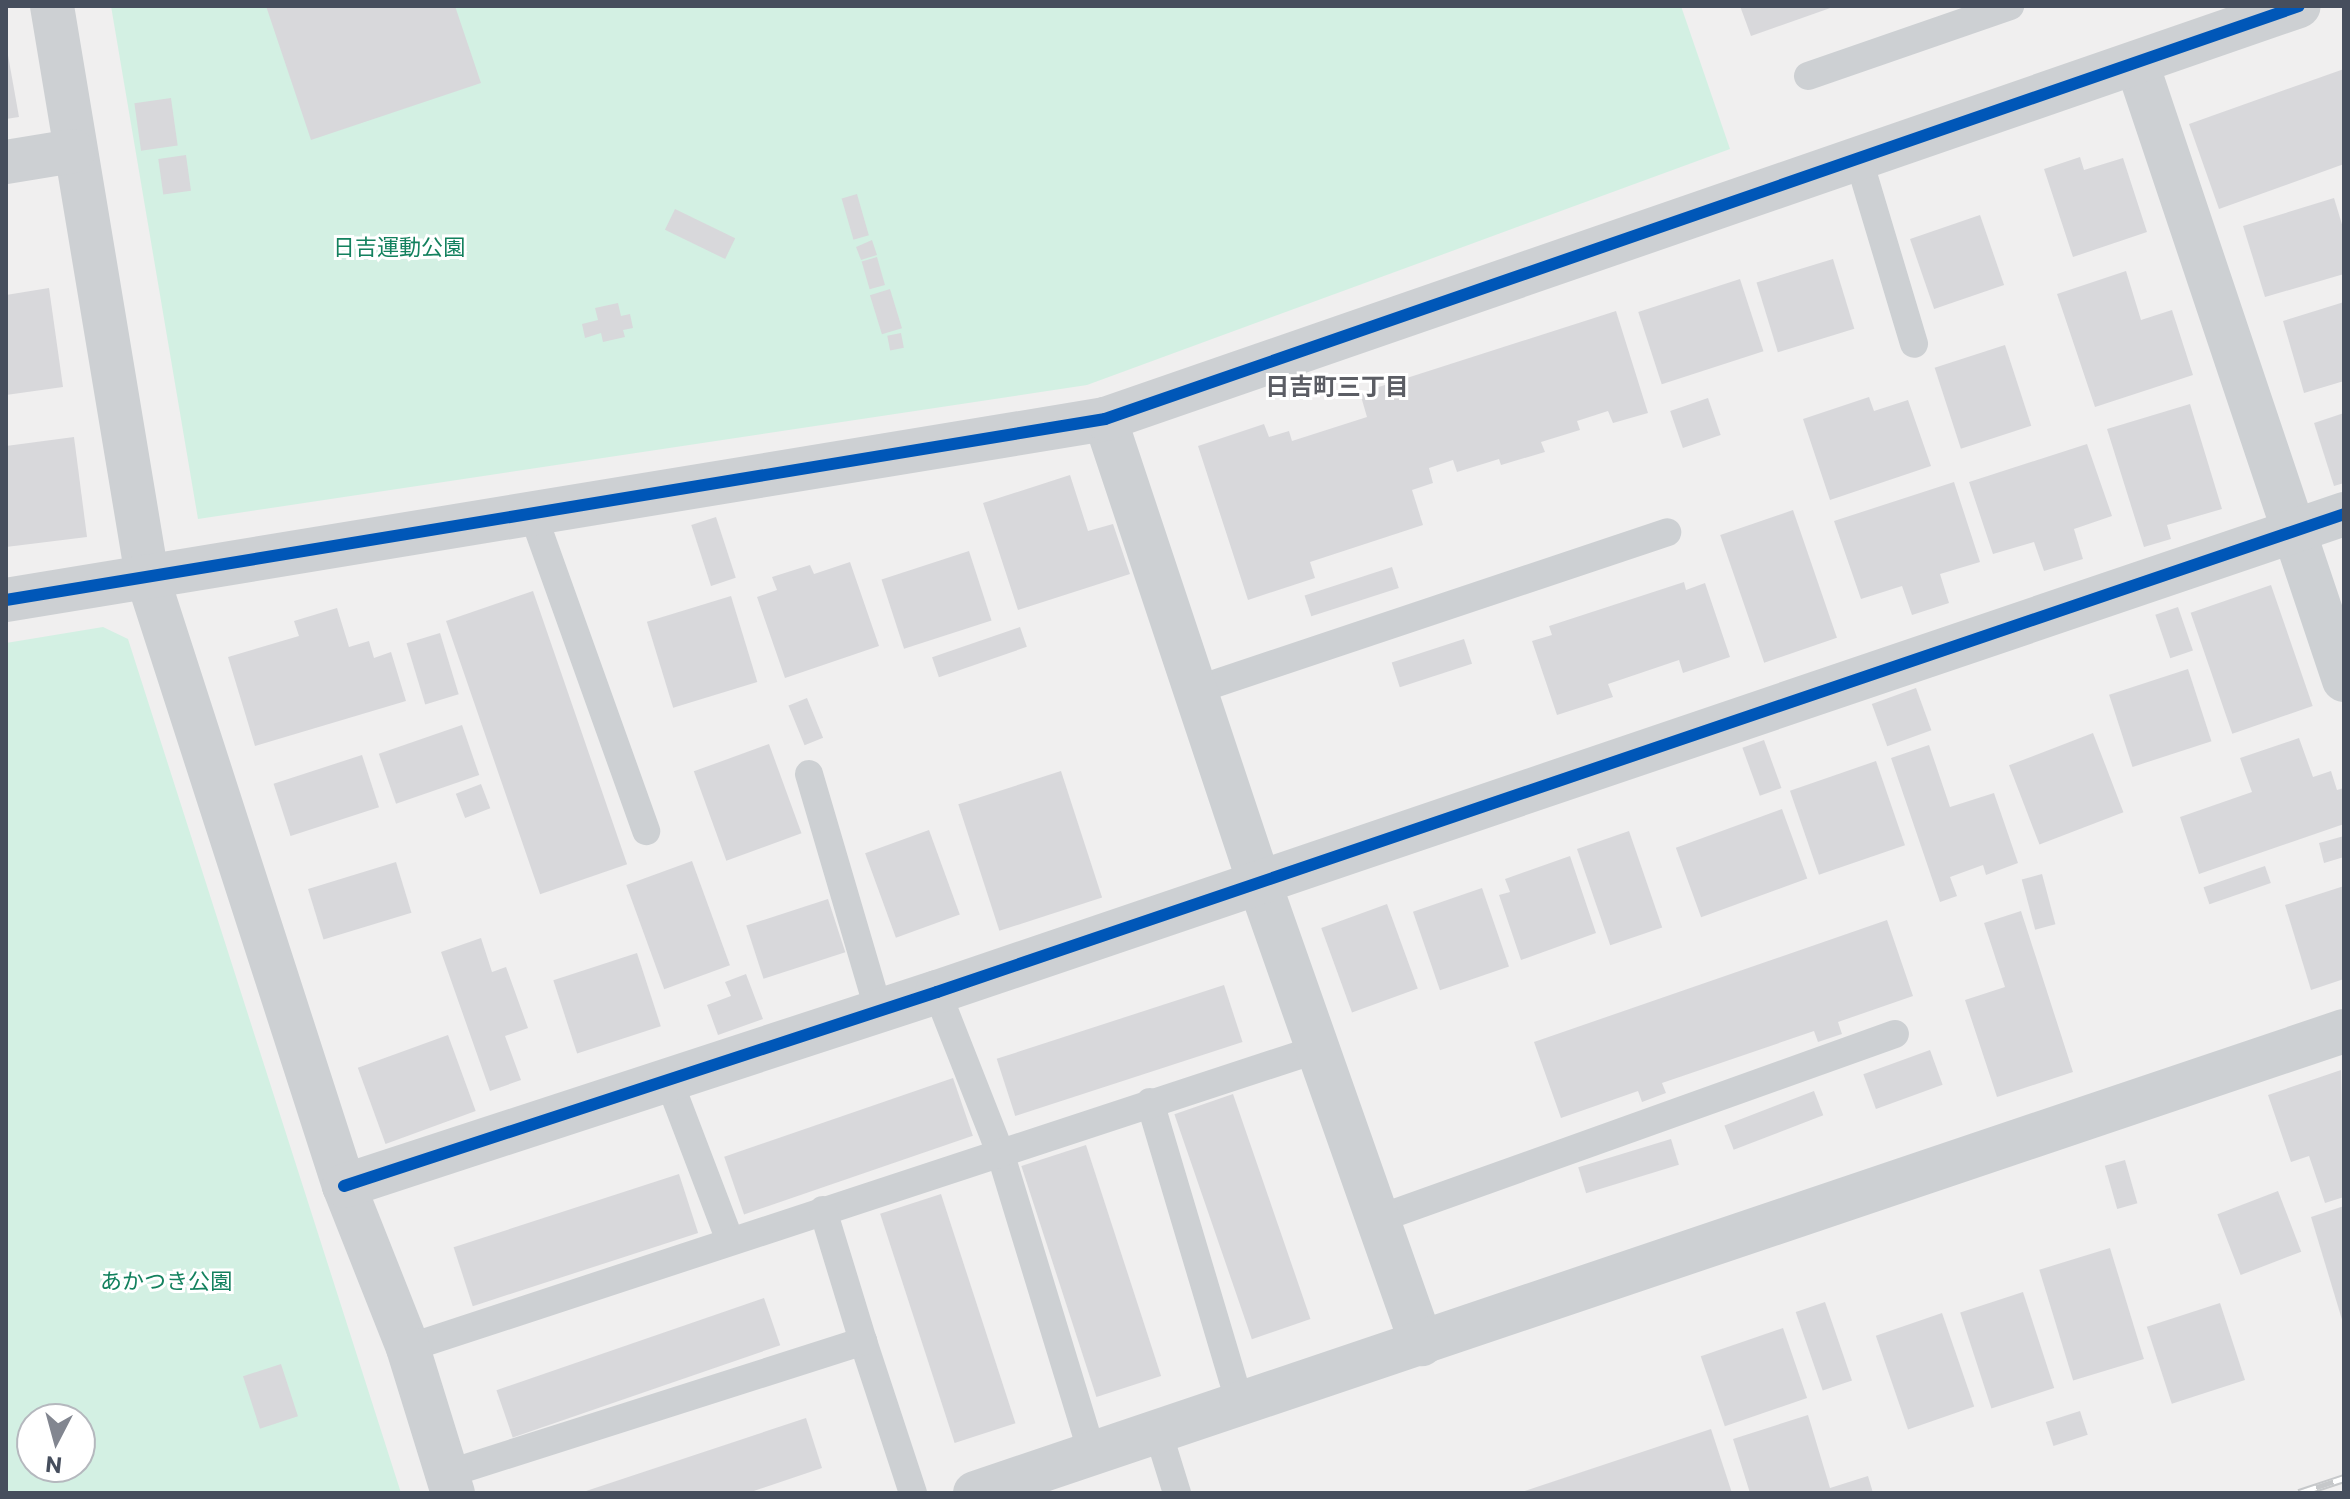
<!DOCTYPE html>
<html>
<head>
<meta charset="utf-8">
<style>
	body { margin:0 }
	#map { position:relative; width:2350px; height:1499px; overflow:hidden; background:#f0efef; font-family:Commissioner,"Noto Sans JP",sans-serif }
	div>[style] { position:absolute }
	.green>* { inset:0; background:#d3f0e3 }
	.building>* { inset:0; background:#d8d8db; transform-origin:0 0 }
	.service>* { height:28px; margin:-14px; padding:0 14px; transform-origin:14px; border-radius:14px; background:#cdd0d3 }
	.minor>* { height:44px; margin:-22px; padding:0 22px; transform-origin:22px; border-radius:22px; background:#cdd0d3 }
	.rail>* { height:9px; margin-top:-4.5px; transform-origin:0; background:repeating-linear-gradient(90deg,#fff 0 18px,#c6c8ca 0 36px); box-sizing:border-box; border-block:2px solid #c6c8ca }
	.cycleway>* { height:12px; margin:-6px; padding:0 6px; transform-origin:6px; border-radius:6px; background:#0057b8 }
	span { translate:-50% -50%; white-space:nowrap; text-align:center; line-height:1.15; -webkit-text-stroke:6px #fff; paint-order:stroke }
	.park-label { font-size:22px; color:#13815e }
	.neighbourhood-label { font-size:24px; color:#5b5d64; font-weight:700 }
	.frame { position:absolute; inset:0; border:8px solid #464e5d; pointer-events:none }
	.north { position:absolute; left:16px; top:1403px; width:80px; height:80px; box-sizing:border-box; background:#fff; border:2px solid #b5b8be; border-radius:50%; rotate:186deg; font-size:22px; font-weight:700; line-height:32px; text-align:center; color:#464e5d }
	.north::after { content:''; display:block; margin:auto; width:28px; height:36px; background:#828690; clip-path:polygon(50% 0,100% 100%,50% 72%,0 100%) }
</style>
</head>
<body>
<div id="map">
	<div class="green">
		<div style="clip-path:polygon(111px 6px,1681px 6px,1730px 149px,1087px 385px,198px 519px)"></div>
		<div style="clip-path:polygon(evenodd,103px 627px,128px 639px,401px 1493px,6px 1493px,6px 643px,103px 627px,32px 1419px,80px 1419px,80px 1467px,32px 1467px,32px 1419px)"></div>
	</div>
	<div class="building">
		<div style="clip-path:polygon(266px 6px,455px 6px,481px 83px,311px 140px)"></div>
		<div style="clip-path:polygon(1740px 6px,1836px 6px,1751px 36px)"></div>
		<div style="clip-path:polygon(6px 44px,19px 117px,6px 119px)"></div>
		<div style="clip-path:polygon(2344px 69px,2344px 164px,2219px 209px,2189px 124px)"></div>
		<div style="left:171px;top:98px;width:48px;height:37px;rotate:82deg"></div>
		<div style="left:186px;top:155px;width:36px;height:28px;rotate:82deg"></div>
		<div style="clip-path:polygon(2080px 157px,2084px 170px,2123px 158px,2147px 232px,2073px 257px,2044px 169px)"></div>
		<div style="left:857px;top:194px;width:43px;height:16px;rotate:74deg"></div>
		<div style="clip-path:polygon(2334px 198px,2344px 231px,2344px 274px,2265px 297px,2243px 226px)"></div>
		<div style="left:675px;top:209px;width:67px;height:23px;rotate:26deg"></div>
		<div style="left:1980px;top:215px;width:74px;height:74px;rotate:71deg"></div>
		<div style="clip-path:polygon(872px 240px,877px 255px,861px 260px,856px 247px)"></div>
		<div style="left:877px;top:257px;width:29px;height:16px;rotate:74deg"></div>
		<div style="left:1833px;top:259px;width:73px;height:80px;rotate:73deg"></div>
		<div style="clip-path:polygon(2126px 271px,2141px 320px,2172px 310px,2193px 375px,2095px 407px,2057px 294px)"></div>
		<div style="left:1740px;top:279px;width:76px;height:107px;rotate:72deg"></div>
		<div style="clip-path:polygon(49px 288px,63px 387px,6px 395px,6px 295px)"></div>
		<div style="left:890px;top:289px;width:41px;height:21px;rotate:73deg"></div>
		<div style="clip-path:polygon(2344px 302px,2344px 381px,2304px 393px,2283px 321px)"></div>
		<div style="clip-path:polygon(618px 303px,621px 316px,630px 314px,633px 328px,623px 330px,625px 337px,603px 342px,601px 333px,585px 338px,582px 324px,598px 320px,595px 308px)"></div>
		<div style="clip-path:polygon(1616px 311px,1648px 413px,1613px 423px,1608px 411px,1577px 421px,1580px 430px,1541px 442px,1545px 452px,1501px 465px,1499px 459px,1457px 472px,1453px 460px,1429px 468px,1433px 483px,1412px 490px,1423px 525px,1310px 562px,1315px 578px,1248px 600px,1198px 446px,1264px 424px,1269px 437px,1289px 431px,1292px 441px,1367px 417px,1360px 393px)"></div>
		<div style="left:901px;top:333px;width:15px;height:14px;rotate:79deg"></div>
		<div style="left:2005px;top:345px;width:85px;height:74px;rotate:72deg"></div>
		<div style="clip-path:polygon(1869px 397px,1874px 411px,1908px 400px,1931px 466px,1830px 500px,1803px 419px)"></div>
		<div style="left:1708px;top:398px;width:39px;height:40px;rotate:71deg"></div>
		<div style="clip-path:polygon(2190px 404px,2222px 509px,2167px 525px,2171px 539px,2144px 547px,2107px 429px)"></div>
		<div style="clip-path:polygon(2344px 413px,2344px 483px,2334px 486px,2314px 423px)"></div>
		<div style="clip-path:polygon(74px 437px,87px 537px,6px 547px,6px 446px)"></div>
		<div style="clip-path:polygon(2087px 444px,2112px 516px,2074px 529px,2083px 559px,2044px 571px,2034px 542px,1993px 554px,1969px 482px)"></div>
		<div style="clip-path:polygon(1070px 475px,1088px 531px,1113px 524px,1130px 574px,1018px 610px,983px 503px)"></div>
		<div style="clip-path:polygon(1954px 482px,1980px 562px,1940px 574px,1949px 603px,1912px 615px,1902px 586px,1861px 599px,1834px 521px)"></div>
		<div style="left:1793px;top:510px;width:135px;height:77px;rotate:71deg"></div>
		<div style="left:716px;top:517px;width:64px;height:26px;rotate:72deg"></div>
		<div style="left:969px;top:551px;width:73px;height:92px;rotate:72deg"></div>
		<div style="clip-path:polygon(850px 562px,879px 646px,785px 678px,757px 597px,777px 590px,772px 577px,810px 565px,814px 574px)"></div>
		<div style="left:1392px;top:567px;width:22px;height:92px;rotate:72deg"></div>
		<div style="clip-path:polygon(1684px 582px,1686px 590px,1705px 583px,1730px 657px,1683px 673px,1679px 660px,1608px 684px,1613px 697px,1557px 715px,1532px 641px,1552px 635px,1549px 626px)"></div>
		<div style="left:2271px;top:585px;width:128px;height:85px;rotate:71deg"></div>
		<div style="left:533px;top:591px;width:289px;height:92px;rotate:71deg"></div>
		<div style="left:731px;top:596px;width:90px;height:88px;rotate:73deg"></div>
		<div style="left:2178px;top:607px;width:46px;height:24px;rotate:71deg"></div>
		<div style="clip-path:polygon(337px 608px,349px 647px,369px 641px,374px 658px,391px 652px,406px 701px,255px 746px,228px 657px,299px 636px,294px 621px)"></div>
		<div style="left:1020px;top:627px;width:21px;height:93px;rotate:71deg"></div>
		<div style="left:440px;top:633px;width:64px;height:35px;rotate:73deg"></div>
		<div style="left:1464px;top:639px;width:26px;height:76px;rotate:72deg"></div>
		<div style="left:2188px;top:669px;width:76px;height:83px;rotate:72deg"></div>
		<div style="left:1916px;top:688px;width:45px;height:47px;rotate:70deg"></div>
		<div style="left:807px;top:698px;width:43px;height:20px;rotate:68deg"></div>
		<div style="left:462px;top:725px;width:53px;height:88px;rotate:71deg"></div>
		<div style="left:2093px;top:733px;width:85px;height:90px;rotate:69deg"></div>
		<div style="clip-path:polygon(2299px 738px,2313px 777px,2331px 771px,2337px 790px,2344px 788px,2344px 824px,2199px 874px,2180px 817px,2252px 792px,2240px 758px)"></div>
		<div style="left:1764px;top:740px;width:51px;height:23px;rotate:70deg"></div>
		<div style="left:769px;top:744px;width:95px;height:80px;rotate:70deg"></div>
		<div style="clip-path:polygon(1929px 745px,1950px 807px,1994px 793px,2018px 863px,1986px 875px,1983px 865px,1950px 877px,1957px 896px,1940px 902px,1891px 758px)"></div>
		<div style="left:362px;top:755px;width:55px;height:93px;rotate:72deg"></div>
		<div style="left:1876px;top:761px;width:89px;height:91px;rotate:71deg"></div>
		<div style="left:1061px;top:771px;width:133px;height:108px;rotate:72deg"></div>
		<div style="left:481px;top:784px;width:26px;height:27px;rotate:69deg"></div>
		<div style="left:1782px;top:809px;width:74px;height:113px;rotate:70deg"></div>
		<div style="left:929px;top:830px;width:90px;height:68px;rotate:70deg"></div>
		<div style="left:1629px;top:831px;width:102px;height:55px;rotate:71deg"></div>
		<div style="clip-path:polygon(2344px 836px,2344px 857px,2324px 863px,2319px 843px)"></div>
		<div style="clip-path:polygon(1570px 856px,1596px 933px,1521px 960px,1499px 895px,1510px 892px,1505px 879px)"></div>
		<div style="left:692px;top:861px;width:111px;height:70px;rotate:70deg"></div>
		<div style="left:396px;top:862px;width:53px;height:92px;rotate:73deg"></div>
		<div style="left:2265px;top:866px;width:18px;height:65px;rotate:71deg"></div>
		<div style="left:2042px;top:874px;width:52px;height:21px;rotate:75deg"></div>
		<div style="clip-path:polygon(2344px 886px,2344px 979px,2311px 990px,2285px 905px)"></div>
		<div style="left:1482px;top:888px;width:83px;height:73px;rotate:71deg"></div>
		<div style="left:828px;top:899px;width:56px;height:86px;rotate:72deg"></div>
		<div style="left:1387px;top:904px;width:90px;height:70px;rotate:70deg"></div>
		<div style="clip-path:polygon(2021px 911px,2073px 1072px,1997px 1097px,1965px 1000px,2005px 987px,1984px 923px)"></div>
		<div style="clip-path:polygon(1887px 920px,1913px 996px,1838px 1022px,1842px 1034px,1818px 1042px,1814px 1031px,1662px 1083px,1666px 1093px,1642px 1102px,1638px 1091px,1561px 1118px,1534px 1042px)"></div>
		<div style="clip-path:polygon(481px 938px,492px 972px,506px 967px,528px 1028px,505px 1036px,521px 1080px,490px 1091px,441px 952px)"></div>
		<div style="left:637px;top:953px;width:77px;height:88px;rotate:72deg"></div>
		<div style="clip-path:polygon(746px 974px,763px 1019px,718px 1035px,707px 1005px,731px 996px,725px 982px)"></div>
		<div style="left:1224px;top:985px;width:60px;height:239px;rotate:72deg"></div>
		<div style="left:448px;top:1035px;width:81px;height:96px;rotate:70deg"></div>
		<div style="left:1930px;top:1050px;width:37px;height:71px;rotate:70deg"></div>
		<div style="clip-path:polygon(2341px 1070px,2344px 1197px,2325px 1203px,2309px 1156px,2291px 1162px,2268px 1095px)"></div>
		<div style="left:953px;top:1078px;width:61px;height:242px;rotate:71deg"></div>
		<div style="left:1814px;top:1091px;width:26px;height:96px;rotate:69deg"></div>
		<div style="left:1233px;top:1094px;width:238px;height:62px;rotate:71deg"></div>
		<div style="left:1671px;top:1139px;width:27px;height:97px;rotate:73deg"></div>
		<div style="left:1086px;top:1145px;width:243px;height:68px;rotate:72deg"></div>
		<div style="left:2125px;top:1160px;width:45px;height:21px;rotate:74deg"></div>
		<div style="left:679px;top:1174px;width:62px;height:237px;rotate:72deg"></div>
		<div style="left:2278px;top:1191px;width:65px;height:65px;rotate:69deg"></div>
		<div style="left:941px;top:1194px;width:241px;height:64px;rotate:72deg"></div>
		<div style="clip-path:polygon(2344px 1206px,2344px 1323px,2343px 1323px,2311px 1217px)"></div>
		<div style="left:2110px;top:1248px;width:116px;height:74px;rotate:73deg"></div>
		<div style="left:2023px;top:1292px;width:101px;height:66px;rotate:72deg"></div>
		<div style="left:764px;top:1298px;width:50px;height:283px;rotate:71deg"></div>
		<div style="left:1825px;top:1302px;width:83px;height:31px;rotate:71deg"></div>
		<div style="left:2220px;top:1303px;width:81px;height:77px;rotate:72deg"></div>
		<div style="left:1942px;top:1313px;width:99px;height:70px;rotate:71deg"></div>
		<div style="left:1783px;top:1328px;width:74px;height:87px;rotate:71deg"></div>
		<div style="left:281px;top:1364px;width:55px;height:40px;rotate:72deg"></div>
		<div style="left:2080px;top:1411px;width:25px;height:36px;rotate:72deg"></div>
		<div style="clip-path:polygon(1808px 1415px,1830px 1488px,1868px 1476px,1873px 1493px,1750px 1493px,1733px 1439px)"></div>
		<div style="clip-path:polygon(806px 1418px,822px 1468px,748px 1493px,580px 1493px)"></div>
		<div style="clip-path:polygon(1711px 1429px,1732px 1493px,1522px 1493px,1522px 1492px)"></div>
	</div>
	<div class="service">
		<div style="left:1808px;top:76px;width:214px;rotate:-19.1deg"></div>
		<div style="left:1858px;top:157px;width:195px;rotate:73.3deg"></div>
		<div style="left:532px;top:512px;width:339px;rotate:70.3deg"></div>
		<div style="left:1196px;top:690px;width:497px;rotate:-18.5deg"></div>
		<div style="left:809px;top:774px;width:248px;rotate:73.6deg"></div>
		<div style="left:937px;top:992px;width:172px;rotate:68.5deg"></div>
		<div style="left:1000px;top:1152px;width:315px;rotate:73deg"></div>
		<div style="left:669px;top:1081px;width:171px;rotate:69.1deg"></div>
		<div style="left:1150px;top:1102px;width:315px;rotate:73.4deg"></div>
		<div style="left:1378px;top:1219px;width:549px;rotate:-19.69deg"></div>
		<div style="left:863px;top:1341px;width:160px;rotate:71.8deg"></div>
		<div style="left:408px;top:1348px;width:958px;rotate:-18.19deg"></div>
		<div style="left:1158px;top:1432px;width:64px;rotate:72.7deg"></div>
		<div style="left:447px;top:1474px;width:437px;rotate:-17.7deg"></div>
		<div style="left:863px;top:1341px;width:137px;rotate:-107deg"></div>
	</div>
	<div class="minor">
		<div style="left:52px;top:6px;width:578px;rotate:80.54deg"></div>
		<div style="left:147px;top:576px;width:641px;rotate:72.1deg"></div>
		<div style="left:344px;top:1186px;width:174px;rotate:68.4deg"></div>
		<div style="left:408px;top:1348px;width:152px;rotate:72.8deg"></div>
		<div style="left:2137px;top:64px;width:650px;rotate:71.43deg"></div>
		<div style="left:6px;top:162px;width:68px;rotate:-9.3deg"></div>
		<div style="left:1105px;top:419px;width:488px;rotate:71.6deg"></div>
		<div style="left:1259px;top:882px;width:490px;rotate:70.6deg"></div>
		<div style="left:6px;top:600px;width:1114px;rotate:-9.35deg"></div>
		<div style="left:1105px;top:419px;width:1263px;rotate:-19.08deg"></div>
		<div style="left:344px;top:1186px;width:624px;rotate:-18.12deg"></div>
		<div style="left:937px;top:992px;width:1486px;rotate:-18.76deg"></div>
		<div style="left:975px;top:1493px;width:1445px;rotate:-18.65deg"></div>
	</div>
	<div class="rail">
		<div style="left:2299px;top:1493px;width:47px;rotate:-18.4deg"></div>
	</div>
	<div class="cycleway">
		<div style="left:6px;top:600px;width:1114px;rotate:-9.35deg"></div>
		<div style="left:1105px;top:419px;width:1263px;rotate:-19.08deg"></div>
		<div style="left:344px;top:1186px;width:624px;rotate:-18.12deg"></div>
		<div style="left:937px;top:992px;width:1486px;rotate:-18.76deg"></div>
	</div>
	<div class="park-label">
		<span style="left:399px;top:247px">日吉運動公園</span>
		<span style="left:166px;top:1281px">あかつき公園</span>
	</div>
	<div class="neighbourhood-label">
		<span style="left:1337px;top:386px">日吉町三丁目</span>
	</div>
	<div class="frame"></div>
	<div class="north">N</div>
</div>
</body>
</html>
